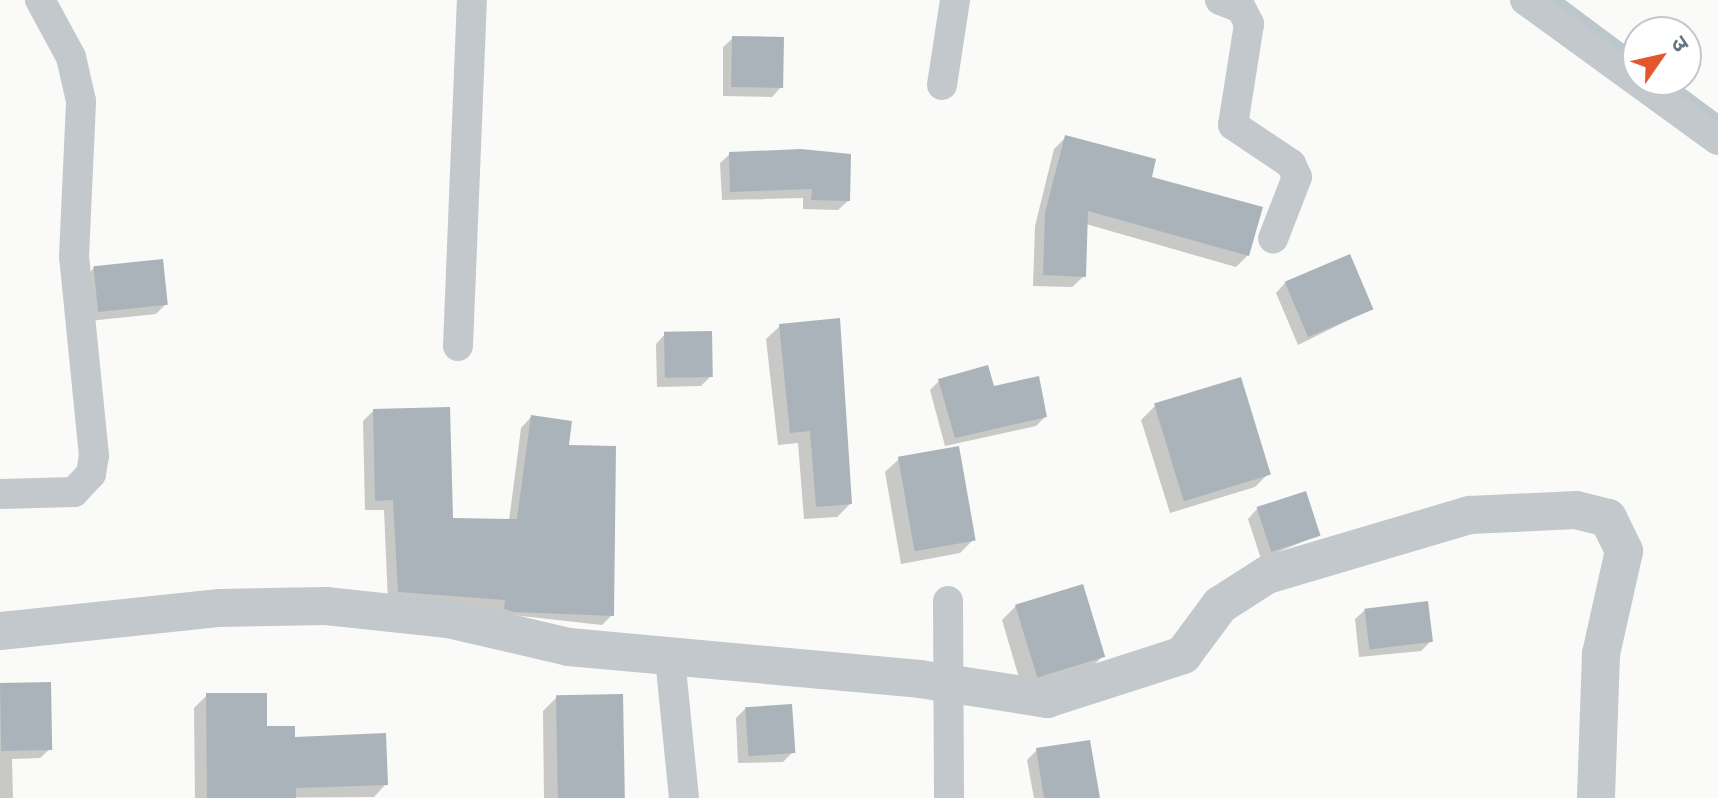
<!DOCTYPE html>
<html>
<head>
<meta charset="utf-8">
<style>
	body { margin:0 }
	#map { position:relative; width:1718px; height:798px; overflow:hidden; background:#fafaf8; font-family:"Titillium Web","Noto Sans Devanagari",sans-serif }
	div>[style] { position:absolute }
	.shadow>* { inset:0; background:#0003 }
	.stream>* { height:11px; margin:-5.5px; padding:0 5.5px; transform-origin:5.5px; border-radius:5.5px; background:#bbc7cb }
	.building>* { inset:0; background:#aab3b9; transform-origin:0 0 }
	.minor>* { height:30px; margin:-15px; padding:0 15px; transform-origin:15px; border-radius:15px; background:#c3c8cc }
	.tertiary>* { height:38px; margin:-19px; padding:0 19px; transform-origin:19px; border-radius:19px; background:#c3c8cc }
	span { translate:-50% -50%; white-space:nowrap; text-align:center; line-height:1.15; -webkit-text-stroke:8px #fff; paint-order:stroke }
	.north { position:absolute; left:1622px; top:16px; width:80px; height:80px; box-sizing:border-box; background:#fff; border:2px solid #c1c8cd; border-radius:50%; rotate:56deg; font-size:22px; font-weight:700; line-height:32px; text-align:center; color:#657683 }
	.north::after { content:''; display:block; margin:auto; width:28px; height:36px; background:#e4572e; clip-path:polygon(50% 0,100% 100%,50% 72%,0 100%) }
</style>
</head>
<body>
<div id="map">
	<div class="shadow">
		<div style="clip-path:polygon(733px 38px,781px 87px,772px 97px,723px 96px,723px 47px)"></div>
		<div style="clip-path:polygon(1066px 137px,1150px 178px,1248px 255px,1236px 267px,1086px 224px,1084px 276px,1072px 287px,1033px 286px,1035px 226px,1054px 149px)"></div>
		<div style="clip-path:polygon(730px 154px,848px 201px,838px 210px,803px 209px,803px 198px,722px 200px,720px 163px)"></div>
		<div style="clip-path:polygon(94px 268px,166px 304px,156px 314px,89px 321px,84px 278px)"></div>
		<div style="clip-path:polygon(1285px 283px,1371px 309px,1298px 345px,1276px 293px)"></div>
		<div style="clip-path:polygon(780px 326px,850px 504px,837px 517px,804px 519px,798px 443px,778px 445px,766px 339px)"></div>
		<div style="clip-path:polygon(665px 334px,711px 376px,701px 386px,657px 387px,656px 344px)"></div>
		<div style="clip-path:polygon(1240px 379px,1269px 473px,1255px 487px,1170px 513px,1141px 420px,1155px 406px)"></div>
		<div style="clip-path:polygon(939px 381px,1045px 417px,1036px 426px,945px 446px,930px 390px)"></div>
		<div style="clip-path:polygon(373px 411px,451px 520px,509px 521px,521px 428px,531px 417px,566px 447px,612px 615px,602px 625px,388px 601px,384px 510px,365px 510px,363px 421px)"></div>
		<div style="clip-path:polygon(899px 459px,974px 539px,960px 553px,901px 564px,885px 472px)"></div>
		<div style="clip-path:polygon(1257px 509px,1319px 535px,1261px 559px,1248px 519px)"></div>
		<div style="clip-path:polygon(1082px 586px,1103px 656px,1089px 670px,1022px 688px,1002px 620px,1016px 606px)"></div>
		<div style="clip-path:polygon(1365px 610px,1431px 641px,1421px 651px,1359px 657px,1355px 619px)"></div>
		<div style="clip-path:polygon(0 685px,50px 749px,40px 758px,12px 759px,13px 798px,0 798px)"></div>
		<div style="clip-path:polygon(207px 695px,265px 728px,386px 784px,374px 797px,195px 798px,194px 708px)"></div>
		<div style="clip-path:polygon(557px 697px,623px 798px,544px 798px,543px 711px)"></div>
		<div style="clip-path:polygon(746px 708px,793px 752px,783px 762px,738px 763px,736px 718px)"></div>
		<div style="clip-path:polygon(1037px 750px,1098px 798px,1034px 798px,1027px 760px)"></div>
	</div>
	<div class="stream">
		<div style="left:1556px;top:0;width:102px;rotate:36.6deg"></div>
		<div style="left:1664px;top:80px;width:67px;rotate:36.5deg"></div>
	</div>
	<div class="building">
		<div style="left:732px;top:36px;width:52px;height:51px;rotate:1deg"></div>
		<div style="clip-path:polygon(1065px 135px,1156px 159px,1152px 177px,1263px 207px,1249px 256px,1088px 211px,1086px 277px,1043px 275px,1045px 213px)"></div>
		<div style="clip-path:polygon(801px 149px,851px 154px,850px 201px,811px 200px,812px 189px,730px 192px,729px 152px)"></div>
		<div style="left:1350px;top:254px;width:60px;height:71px;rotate:67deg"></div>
		<div style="left:163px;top:259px;width:46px;height:70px;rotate:84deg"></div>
		<div style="clip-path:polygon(840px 318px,852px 504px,816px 507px,810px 431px,790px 433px,779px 324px)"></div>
		<div style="left:712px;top:331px;width:46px;height:48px;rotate:89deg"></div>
		<div style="clip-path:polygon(988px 365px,994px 386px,1039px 376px,1047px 417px,955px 438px,938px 379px)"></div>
		<div style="left:1241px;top:377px;width:102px;height:91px;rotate:73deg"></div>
		<div style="clip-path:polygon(450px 407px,453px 518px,517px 519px,531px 415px,572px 421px,569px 445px,616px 446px,614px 616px,514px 612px,504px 609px,505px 600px,398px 592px,393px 500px,375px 501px,373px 409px)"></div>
		<div style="left:959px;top:446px;width:96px;height:62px;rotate:80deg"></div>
		<div style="left:1306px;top:491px;width:47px;height:52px;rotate:72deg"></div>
		<div style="left:1083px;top:584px;width:76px;height:71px;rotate:73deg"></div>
		<div style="left:1428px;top:601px;width:41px;height:64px;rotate:83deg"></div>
		<div style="left:51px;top:682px;width:68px;height:51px;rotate:89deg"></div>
		<div style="clip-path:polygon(206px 693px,267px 693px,267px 726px,295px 726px,295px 737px,386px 733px,388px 785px,296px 788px,296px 798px,207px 798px)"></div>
		<div style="left:623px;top:694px;width:104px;height:67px;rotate:89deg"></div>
		<div style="left:792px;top:704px;width:49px;height:47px;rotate:86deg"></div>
		<div style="clip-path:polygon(1090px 740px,1100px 798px,1044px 798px,1036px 748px)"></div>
	</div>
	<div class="minor">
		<div style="left:1220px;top:0;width:22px;rotate:21deg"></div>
		<div style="left:1241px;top:8px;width:18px;rotate:63deg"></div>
		<div style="left:1249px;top:24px;width:102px;rotate:99deg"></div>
		<div style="left:1233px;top:125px;width:70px;rotate:33.9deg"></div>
		<div style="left:1291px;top:164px;width:14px;rotate:65deg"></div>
		<div style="left:1297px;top:177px;width:66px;rotate:111.2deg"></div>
		<div style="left:1525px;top:0;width:238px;rotate:36deg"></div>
		<div style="left:942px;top:85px;width:86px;rotate:-81.3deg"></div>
		<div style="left:458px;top:346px;width:346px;rotate:-87.7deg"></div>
		<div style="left:0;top:494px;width:74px;rotate:-1.5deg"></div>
		<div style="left:74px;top:492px;width:25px;rotate:-47deg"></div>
		<div style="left:91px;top:474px;width:18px;rotate:-81deg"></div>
		<div style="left:94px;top:456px;width:200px;rotate:-95.7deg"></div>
		<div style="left:74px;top:257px;width:156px;rotate:-87.4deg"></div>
		<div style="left:81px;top:101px;width:45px;rotate:-102.8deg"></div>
		<div style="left:71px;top:57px;width:65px;rotate:-118.5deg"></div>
		<div style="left:948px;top:601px;width:197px;rotate:89.7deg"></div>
		<div style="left:670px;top:658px;width:141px;rotate:84.3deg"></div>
	</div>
	<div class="tertiary">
		<div style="left:0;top:631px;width:221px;rotate:-6deg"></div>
		<div style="left:220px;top:608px;width:106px;rotate:-1.1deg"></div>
		<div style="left:326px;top:606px;width:123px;rotate:6.1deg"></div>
		<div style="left:448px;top:619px;width:124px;rotate:13deg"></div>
		<div style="left:569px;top:647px;width:352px;rotate:5.2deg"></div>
		<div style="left:920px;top:679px;width:129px;rotate:8.9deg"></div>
		<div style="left:1047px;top:699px;width:143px;rotate:-17.9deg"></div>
		<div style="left:1183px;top:655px;width:62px;rotate:-53.5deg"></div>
		<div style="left:1220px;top:605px;width:56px;rotate:-32.6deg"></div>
		<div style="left:1267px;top:575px;width:212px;rotate:-16.5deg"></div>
		<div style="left:1470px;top:515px;width:106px;rotate:-2.7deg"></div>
		<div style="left:1576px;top:510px;width:33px;rotate:14deg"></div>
		<div style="left:1608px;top:518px;width:37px;rotate:64deg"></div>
		<div style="left:1624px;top:551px;width:106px;rotate:102.6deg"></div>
		<div style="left:1601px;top:654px;width:144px;rotate:92deg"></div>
	</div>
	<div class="north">उ</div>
</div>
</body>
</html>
